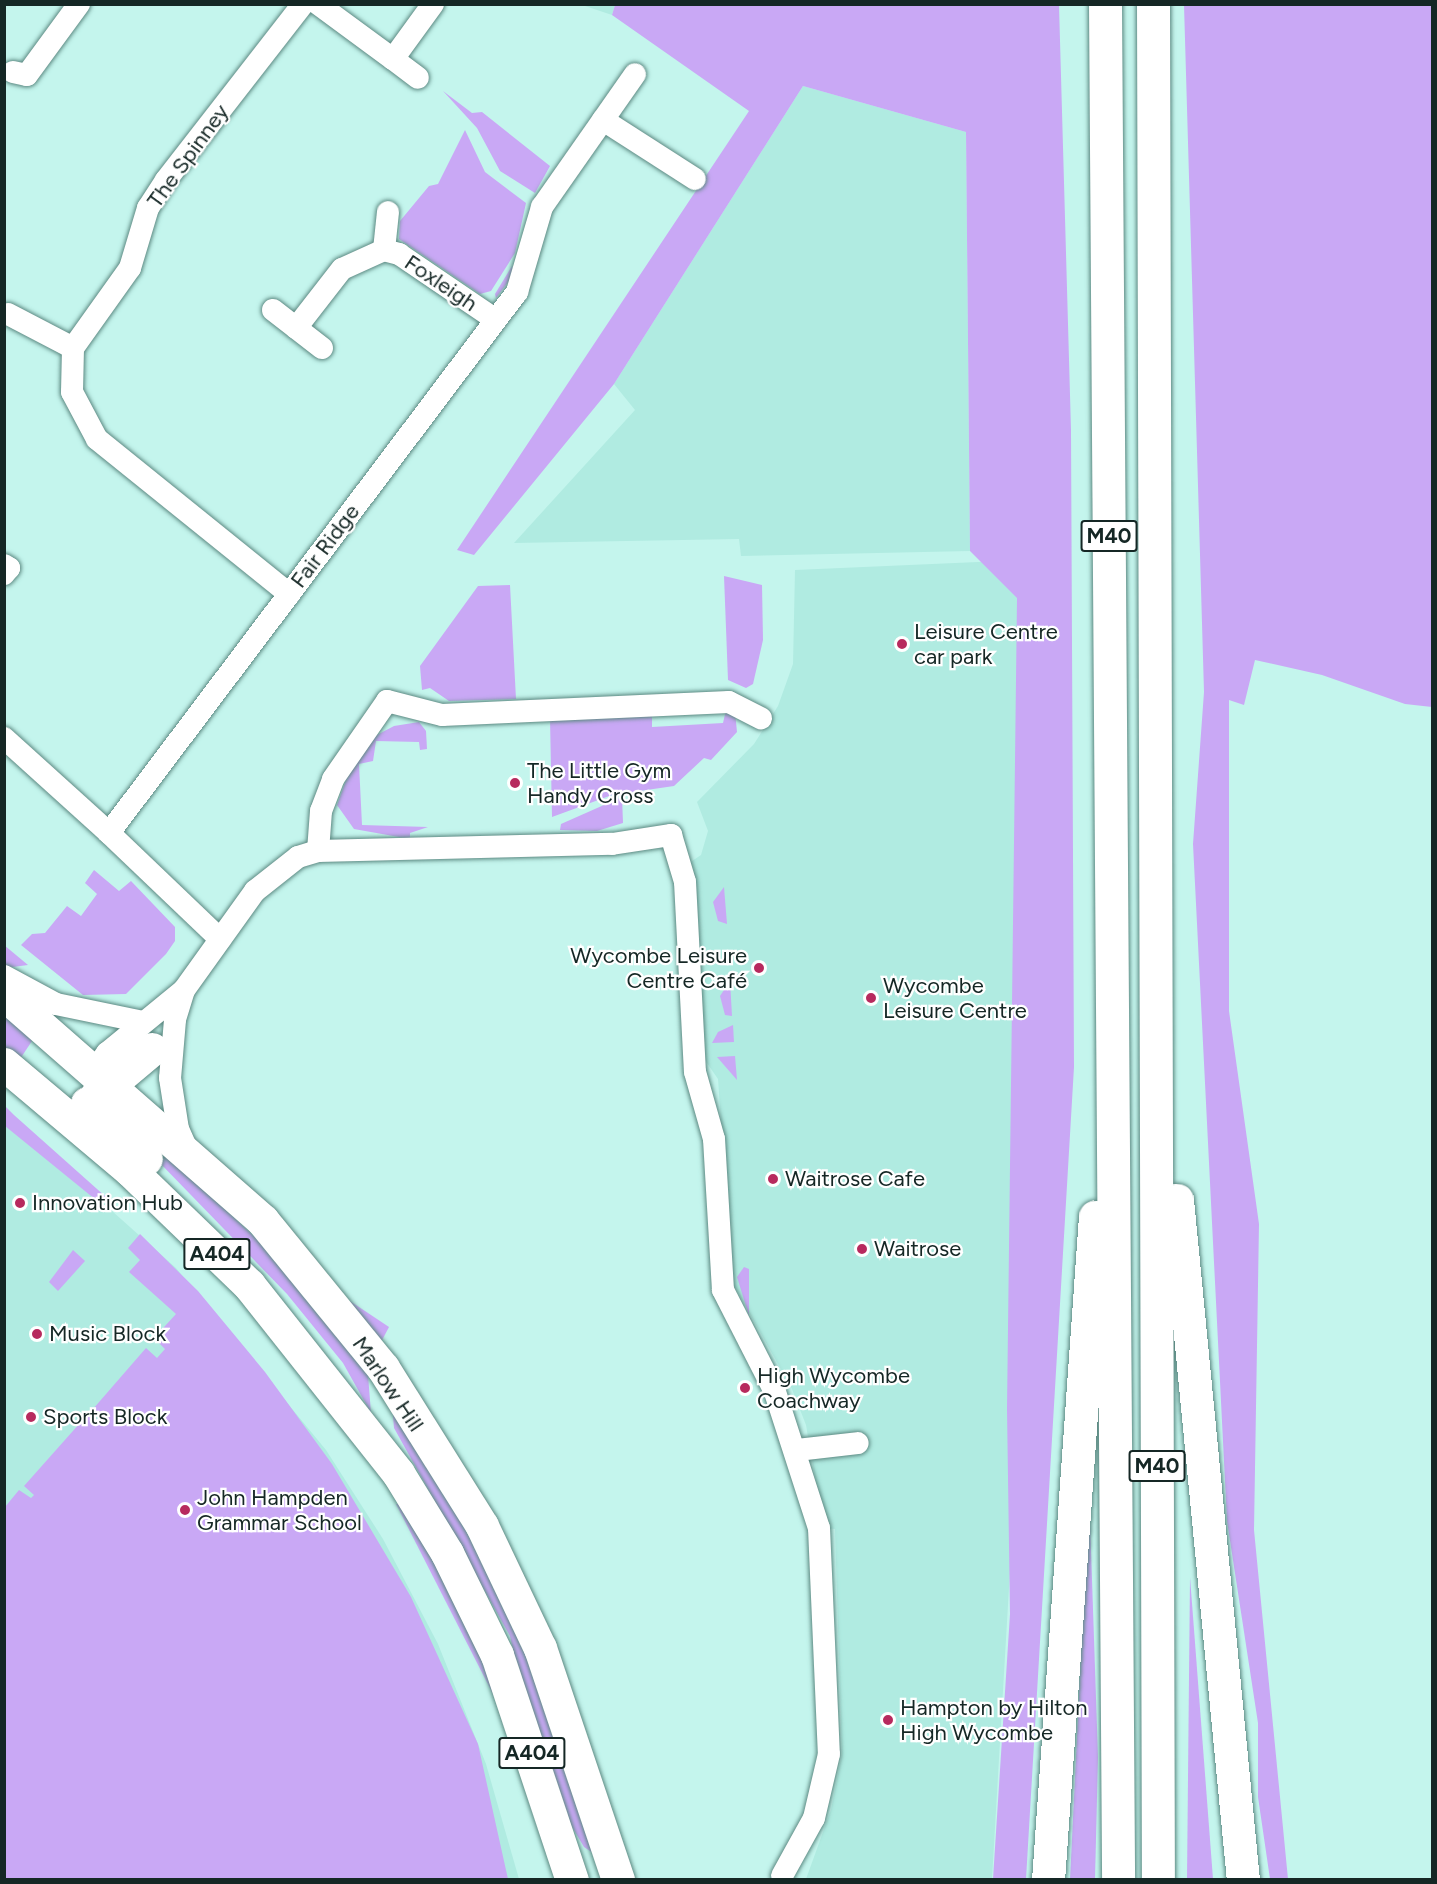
<!DOCTYPE html>
<html>
<head>
<meta charset="utf-8">
<style>
	body { margin:0 }
	#map { position:relative; width:1437px; height:1884px; overflow:hidden; background:#c4f5ed; font-family:Figtree,sans-serif }
	div>[style] { position:absolute }
	.built>* { inset:0; background:#b0ebe1 }
	.green>* { inset:0; background:#c9a8f5 }
	.roads { filter:drop-shadow(0 0 2px #5c8982) drop-shadow(0 0 2px #5c8982) }
	.street>* { height:22px; margin:-11px; padding:0 11px; transform-origin:11px; border-radius:11px; background:#fff }
	.primary>* { height:33px; margin:-16.5px; padding:0 16.5px; transform-origin:16.5px; border-radius:16.5px; background:#fff }
	.highway>* { height:33px; margin:-16.5px; padding:0 16.5px; transform-origin:16.5px; border-radius:16.5px; background:#fff }
	.dots>* { width:16px; height:16px; translate:-50% -50%; box-sizing:border-box; border:3px solid #fff; border-radius:50% }
	span { translate:-50% -50%; white-space:nowrap; text-align:center; line-height:1.15; -webkit-text-stroke:4.5px #fff; paint-order:stroke }
	.shield-label span { padding:2px 4px; background:#fff; border:2px solid; border-radius:4px; -webkit-text-stroke-width:0 }
	.shield-label { font-size:21px; color:#152725; font-weight:700 }
	.street-label { font-size:22px; color:#152725 }
	.poi-label { font-size:22px; color:#152725 }
	.left { translate:0 -50%; text-align:left }
	.right { translate:-100% -50%; text-align:right }
	.frame { position:absolute; inset:0; border:6px solid #152725; pointer-events:none }
</style>
</head>
<body>
<div id="map">
	<div class="built">
		<div style="clip-path:polygon(582px 5px,615px 5px,612px 15px)"></div>
		<div style="clip-path:polygon(803px 86px,966px 132px,970px 551px,741px 556px,739px 539px,514px 543px,635px 410px,614px 384px)"></div>
		<div style="clip-path:polygon(1022px 560px,1036px 1125px,992px 1879px,806px 1879px,831px 1810px,842px 1754px,835px 1529px,824px 1528px,806px 1425px,792px 1389px,732px 1282px,718px 1079px,698px 1050px,689px 863px,701px 855px,708px 831px,697px 802px,754px 744px,778px 706px,793px 664px,795px 570px)"></div>
		<div style="clip-path:polygon(4px 1115px,176px 1268px,326px 1450px,383px 1539px,438px 1644px,486px 1764px,519px 1879px,5px 1879px)"></div>
	</div>
	<div class="green">
		<div style="clip-path:polygon(615px 5px,1059px 5px,1071px 430px,1074px 1067px,1026px 1879px,993px 1879px,1010px 1614px,1007px 1409px,1017px 598px,970px 551px,966px 132px,803px 86px,614px 384px,474px 555px,457px 550px,749px 111px,612px 15px)"></div>
		<div style="clip-path:polygon(1184px 5px,1432px 5px,1432px 707px,1405px 704px,1322px 675px,1255px 660px,1244px 705px,1229px 700px,1229px 1011px,1259px 1224px,1254px 1530px,1288px 1879px,1270px 1879px,1258px 1797px,1258px 1723px,1227px 1521px,1193px 844px,1204px 692px)"></div>
		<div style="clip-path:polygon(443px 91px,472px 113px,482px 112px,550px 166px,535px 193px,500px 171px,477px 128px)"></div>
		<div style="clip-path:polygon(465px 130px,485px 172px,526px 203px,515px 253px,491px 291px,480px 294px,399px 239px,400px 221px,429px 186px,438px 184px)"></div>
		<div style="clip-path:polygon(512px 266px,514px 274px,496px 298px,495px 294px)"></div>
		<div style="clip-path:polygon(724px 576px,762px 585px,763px 640px,753px 684px,746px 688px,728px 680px)"></div>
		<div style="clip-path:polygon(510px 585px,516px 699px,449px 701px,430px 688px,422px 690px,420px 666px,478px 586px)"></div>
		<div style="clip-path:polygon(726px 710px,735px 712px,737px 732px,711px 760px,704px 758px,674px 786px,612px 795px,552px 817px,550px 719px,652px 715px,652px 727px,723px 723px)"></div>
		<div style="clip-path:polygon(419px 722px,426px 731px,427px 749px,420px 750px,419px 742px,376px 741px,373px 761px,359px 764px,362px 825px,428px 827px,410px 833px,410px 839px,354px 829px,337px 805px,351px 766px,375px 736px,394px 726px)"></div>
		<div style="clip-path:polygon(622px 797px,623px 823px,597px 831px,560px 830px,561px 824px)"></div>
		<div style="clip-path:polygon(94px 870px,119px 891px,131px 881px,175px 927px,175px 941px,166px 954px,126px 994px,83px 995px,21px 945px,32px 934px,45px 933px,67px 906px,81px 916px,97px 894px,85px 883px)"></div>
		<div style="clip-path:polygon(724px 887px,727px 924px,718px 921px,713px 902px)"></div>
		<div style="clip-path:polygon(4px 945px,28px 965px,5px 968px)"></div>
		<div style="clip-path:polygon(730px 981px,732px 1016px,725px 1015px,720px 996px)"></div>
		<div style="clip-path:polygon(4px 1013px,34px 1038px,18px 1062px,5px 1050px)"></div>
		<div style="clip-path:polygon(733px 1025px,734px 1042px,712px 1043px,718px 1032px)"></div>
		<div style="clip-path:polygon(735px 1056px,737px 1080px,717px 1057px)"></div>
		<div style="clip-path:polygon(5px 1106px,14px 1115px,106px 1197px,96px 1200px,5px 1126px)"></div>
		<div style="clip-path:polygon(119px 1110px,276px 1257px,368px 1375px,371px 1413px,343px 1363px,287px 1294px,157px 1160px)"></div>
		<div style="clip-path:polygon(140px 1234px,198px 1291px,265px 1372px,332px 1464px,411px 1597px,478px 1744px,508px 1879px,5px 1879px,5px 1507px,19px 1490px,31px 1498px,34px 1495px,24px 1486px,88px 1414px,100px 1421px,93px 1409px,146px 1348px,157px 1358px,165px 1349px,154px 1338px,176px 1314px,129px 1272px,140px 1260px,128px 1248px)"></div>
		<div style="clip-path:polygon(73px 1250px,85px 1261px,58px 1291px,49px 1282px)"></div>
		<div style="clip-path:polygon(744px 1267px,749px 1269px,749px 1316px,737px 1277px)"></div>
		<div style="clip-path:polygon(350px 1301px,389px 1327px,380px 1344px,346px 1302px)"></div>
		<div style="clip-path:polygon(392px 1404px,437px 1474px,528px 1653px,593px 1853px,584px 1847px,568px 1820px,522px 1691px,510px 1636px,394px 1428px)"></div>
		<div style="clip-path:polygon(1089px 1491px,1098px 1757px,1095px 1879px,1070px 1880px)"></div>
		<div style="clip-path:polygon(396px 1504px,402px 1504px,470px 1626px,498px 1704px)"></div>
		<div style="clip-path:polygon(1190px 1577px,1213px 1879px,1187px 1879px)"></div>
	</div>
	<div class="roads">
		<div class="street">
			<div style="left:318px;top:4px;width:93px;rotate:36.3deg"></div>
			<div style="left:393px;top:59px;width:68px;rotate:-54deg"></div>
			<div style="left:393px;top:59px;width:31px;rotate:37deg"></div>
			<div style="left:13px;top:72px;width:14px;rotate:12deg"></div>
			<div style="left:27px;top:75px;width:88px;rotate:-53.8deg"></div>
			<div style="left:603px;top:120px;width:109px;rotate:32.7deg"></div>
			<div style="left:384px;top:250px;width:38px;rotate:-84deg"></div>
			<div style="left:273px;top:310px;width:62px;rotate:37.8deg"></div>
			<div style="left:8px;top:314px;width:73px;rotate:27.6deg"></div>
			<div style="left:73px;top:348px;width:98px;rotate:-54.5deg"></div>
			<div style="left:130px;top:268px;width:63px;rotate:-73.3deg"></div>
			<div style="left:148px;top:208px;width:33px;rotate:-57deg"></div>
			<div style="left:166px;top:180px;width:223px;rotate:-52.1deg"></div>
			<div style="left:296px;top:328px;width:75px;rotate:-52.1deg"></div>
			<div style="left:342px;top:269px;width:46px;rotate:-24.3deg"></div>
			<div style="left:384px;top:250px;width:16px;rotate:15deg"></div>
			<div style="left:399px;top:254px;width:117px;rotate:34.2deg"></div>
			<div style="left:73px;top:348px;width:44px;rotate:91.3deg"></div>
			<div style="left:72px;top:392px;width:53px;rotate:62deg"></div>
			<div style="left:97px;top:439px;width:247px;rotate:38.9deg"></div>
			<div style="left:4px;top:565px;width:6px;rotate:31deg"></div>
			<div style="left:9px;top:568px;width:8px;rotate:130deg"></div>
			<div style="left:4px;top:738px;width:142px;rotate:42.1deg"></div>
			<div style="left:318px;top:851px;width:40px;rotate:-85.7deg"></div>
			<div style="left:321px;top:811px;width:34px;rotate:-69deg"></div>
			<div style="left:333px;top:779px;width:95px;rotate:-55.3deg"></div>
			<div style="left:387px;top:701px;width:57px;rotate:14.3deg"></div>
			<div style="left:442px;top:715px;width:287px;rotate:-2.6deg"></div>
			<div style="left:729px;top:702px;width:36px;rotate:27deg"></div>
			<div style="left:220px;top:939px;width:153px;rotate:-136.3deg"></div>
			<div style="left:109px;top:833px;width:678px;rotate:-52.98deg"></div>
			<div style="left:517px;top:292px;width:89px;rotate:-73.6deg"></div>
			<div style="left:542px;top:207px;width:162px;rotate:-55deg"></div>
			<div style="left:4px;top:976px;width:59px;rotate:28.3deg"></div>
			<div style="left:56px;top:1004px;width:89px;rotate:11.7deg"></div>
			<div style="left:184px;top:990px;width:31px;rotate:107deg"></div>
			<div style="left:175px;top:1020px;width:58px;rotate:94.9deg"></div>
			<div style="left:170px;top:1078px;width:52px;rotate:81.1deg"></div>
			<div style="left:178px;top:1129px;width:24px;rotate:66deg"></div>
			<div style="left:95px;top:1070px;width:21px;rotate:-55deg"></div>
			<div style="left:107px;top:1053px;width:99px;rotate:-39.3deg"></div>
			<div style="left:184px;top:990px;width:122px;rotate:-54.4deg"></div>
			<div style="left:255px;top:891px;width:55px;rotate:-38.3deg"></div>
			<div style="left:298px;top:857px;width:21px;rotate:-17deg"></div>
			<div style="left:318px;top:851px;width:294px;rotate:-1.4deg"></div>
			<div style="left:612px;top:844px;width:60px;rotate:-8.7deg"></div>
			<div style="left:671px;top:835px;width:49px;rotate:73.4deg"></div>
			<div style="left:685px;top:882px;width:190px;rotate:87deg"></div>
			<div style="left:695px;top:1072px;width:70px;rotate:74.2deg"></div>
			<div style="left:714px;top:1139px;width:151px;rotate:86.6deg"></div>
			<div style="left:723px;top:1290px;width:114px;rotate:63deg"></div>
			<div style="left:775px;top:1392px;width:143px;rotate:72.1deg"></div>
			<div style="left:819px;top:1528px;width:226px;rotate:87.5deg"></div>
			<div style="left:829px;top:1754px;width:66px;rotate:103.2deg"></div>
			<div style="left:814px;top:1818px;width:66px;rotate:118.9deg"></div>
			<div style="left:797px;top:1450px;width:61px;rotate:-6.5deg"></div>
		</div>
		<div class="primary">
			<div style="left:4px;top:994px;width:344px;rotate:41.2deg"></div>
			<div style="left:263px;top:1221px;width:190px;rotate:50.8deg"></div>
			<div style="left:383px;top:1368px;width:186px;rotate:57.9deg"></div>
			<div style="left:482px;top:1526px;width:135px;rotate:64.6deg"></div>
			<div style="left:540px;top:1648px;width:245px;rotate:71.4deg"></div>
			<div style="left:4px;top:1064px;width:166px;rotate:40.1deg"></div>
			<div style="left:131px;top:1171px;width:164px;rotate:44deg"></div>
			<div style="left:249px;top:1285px;width:240px;rotate:51.6deg"></div>
			<div style="left:398px;top:1473px;width:94px;rotate:58.5deg"></div>
			<div style="left:447px;top:1553px;width:114px;rotate:63.9deg"></div>
			<div style="left:497px;top:1655px;width:237px;rotate:71.6deg"></div>
			<div style="left:96px;top:1096px;width:73px;rotate:-40deg"></div>
			<div style="left:87px;top:1103px;width:81px;rotate:43.5deg"></div>
		</div>
		<div class="highway">
			<div style="left:1105px;top:4px;width:1876px;rotate:89.6deg"></div>
			<div style="left:1153px;top:4px;width:1876px;rotate:89.85deg"></div>
			<div style="left:1177px;top:1200px;width:683px;rotate:84.46deg"></div>
			<div style="left:1048px;top:1880px;width:665px;rotate:-85.95deg"></div>
		</div>
	</div>
	<div class="dots">
		<div style="left:902px;top:644px;background:#b72a5e"></div>
		<div style="left:515px;top:783px;background:#b72a5e"></div>
		<div style="left:759px;top:968px;background:#b72a5e"></div>
		<div style="left:871px;top:998px;background:#b72a5e"></div>
		<div style="left:773px;top:1179px;background:#b72a5e"></div>
		<div style="left:20px;top:1203px;background:#b72a5e"></div>
		<div style="left:862px;top:1249px;background:#b72a5e"></div>
		<div style="left:37px;top:1334px;background:#b72a5e"></div>
		<div style="left:745px;top:1388px;background:#b72a5e"></div>
		<div style="left:31px;top:1417px;background:#b72a5e"></div>
		<div style="left:185px;top:1510px;background:#b72a5e"></div>
		<div style="left:888px;top:1720px;background:#b72a5e"></div>
	</div>
	<div class="shield-label">
		<span style="left:1109px;top:536px">M40</span>
		<span style="left:217px;top:1254px">A404</span>
		<span style="left:1157px;top:1466px">M40</span>
		<span style="left:532px;top:1753px">A404</span>
	</div>
	<div class="street-label">
		<span style="left:188px;top:156px;rotate:-54deg">The Spinney</span>
		<span style="left:441px;top:283px;rotate:34deg">Foxleigh</span>
		<span style="left:325px;top:546px;rotate:-53deg">Fair Ridge</span>
		<span style="left:388px;top:1384px;rotate:56deg">Marlow Hill</span>
	</div>
	<div class="poi-label">
		<span class="left" style="left:914px;top:644px">Leisure Centre<br>car park</span>
		<span class="left" style="left:527px;top:783px">The Little Gym<br>Handy Cross</span>
		<span class="right" style="left:747px;top:968px">Wycombe Leisure<br>Centre Café</span>
		<span class="left" style="left:883px;top:998px">Wycombe<br>Leisure Centre</span>
		<span class="left" style="left:785px;top:1179px">Waitrose Cafe</span>
		<span class="left" style="left:32px;top:1203px">Innovation Hub</span>
		<span class="left" style="left:874px;top:1249px">Waitrose</span>
		<span class="left" style="left:49px;top:1334px">Music Block</span>
		<span class="left" style="left:757px;top:1388px">High Wycombe<br>Coachway</span>
		<span class="left" style="left:43px;top:1417px">Sports Block</span>
		<span class="left" style="left:197px;top:1510px">John Hampden<br>Grammar School</span>
		<span class="left" style="left:900px;top:1720px">Hampton by Hilton<br>High Wycombe</span>
	</div>
	<div class="frame"></div>
</div>
</body>
</html>
